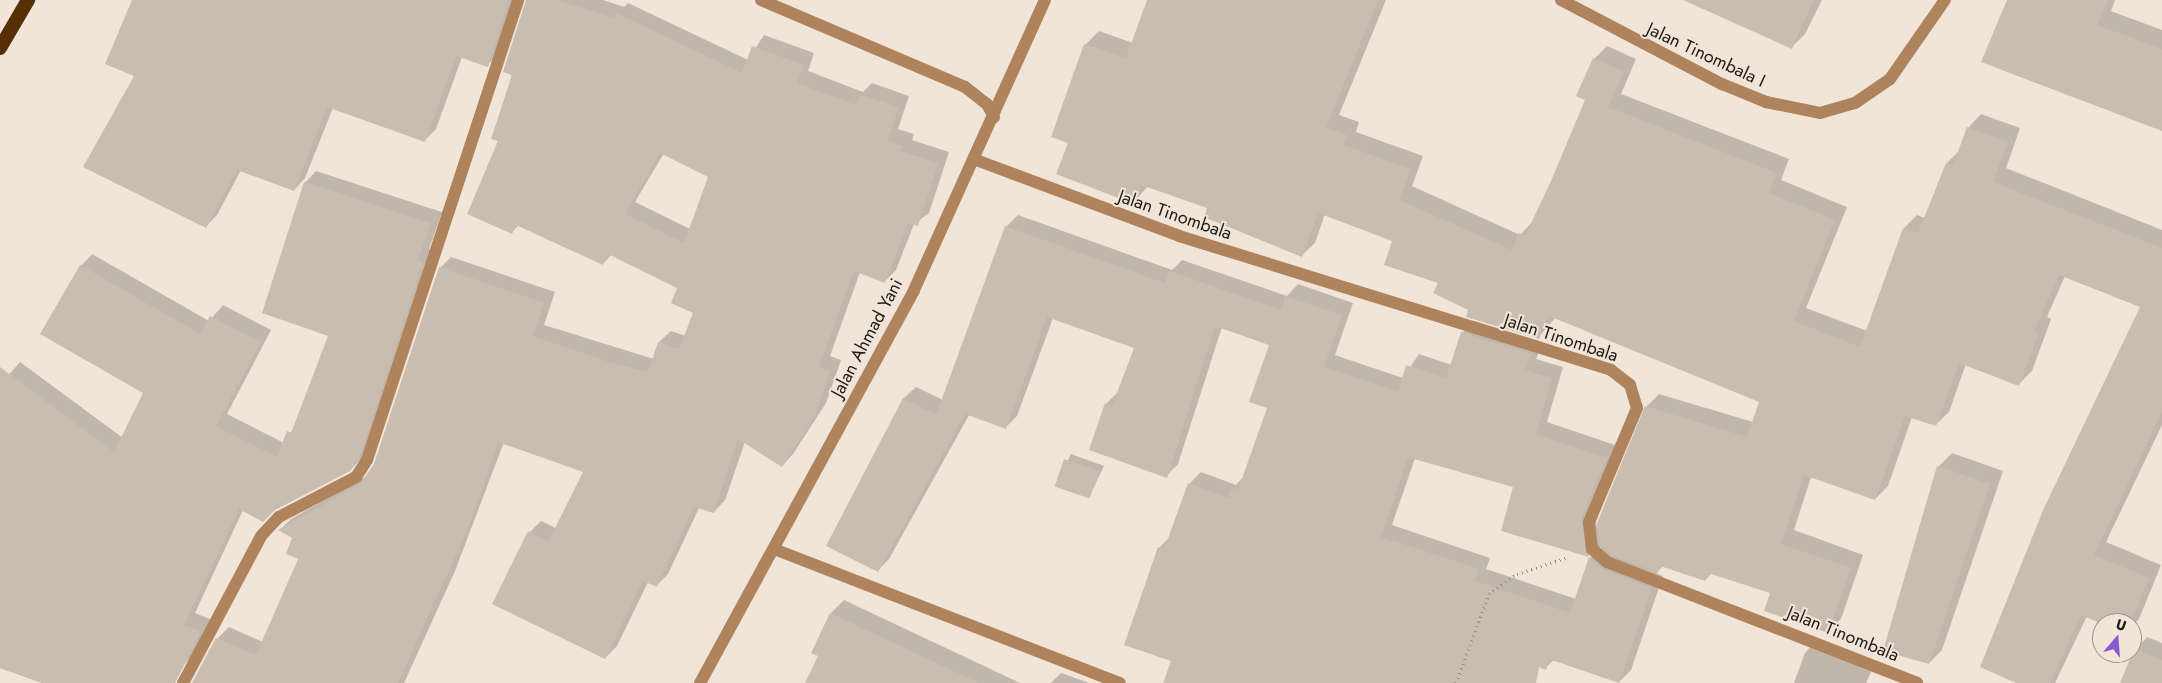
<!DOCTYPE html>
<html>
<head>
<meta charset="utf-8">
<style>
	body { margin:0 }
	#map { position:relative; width:2162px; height:683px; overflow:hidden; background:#f1e4d8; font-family:Jost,sans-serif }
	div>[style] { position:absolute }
	.shadow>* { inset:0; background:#0003 }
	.building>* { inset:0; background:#c9bdb2; transform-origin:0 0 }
	.path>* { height:3px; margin-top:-1.5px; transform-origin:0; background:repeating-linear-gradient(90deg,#958c83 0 1px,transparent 0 5px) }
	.minor>* { height:12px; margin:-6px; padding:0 6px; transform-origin:6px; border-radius:6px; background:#af835c }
	.trunk>* { height:14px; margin:-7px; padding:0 7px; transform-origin:7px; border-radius:7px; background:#563004 }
	span { translate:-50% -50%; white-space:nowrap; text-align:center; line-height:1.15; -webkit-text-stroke:4px #f1e4d8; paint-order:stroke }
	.street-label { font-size:18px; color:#1f1b17 }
	.north { position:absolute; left:2092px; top:613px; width:50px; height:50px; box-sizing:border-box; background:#f1e4d8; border:1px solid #9d948b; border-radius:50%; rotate:18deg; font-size:14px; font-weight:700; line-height:20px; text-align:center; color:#1f1b17 }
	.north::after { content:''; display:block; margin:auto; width:18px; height:22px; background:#8c58d0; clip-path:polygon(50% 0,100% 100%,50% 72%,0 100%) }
</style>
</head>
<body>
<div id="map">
	<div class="shadow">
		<div style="clip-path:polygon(133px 0,516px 0,499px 54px,487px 65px,462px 57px,436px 129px,424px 141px,333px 108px,305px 178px,294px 190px,241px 170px,217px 215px,205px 227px,135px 76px)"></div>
		<div style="clip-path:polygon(evenodd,526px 0,603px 0,624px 7px,628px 3px,748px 60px,764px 35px,814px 53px,808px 71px,863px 92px,872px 83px,909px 96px,898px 129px,914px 134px,912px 140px,949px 152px,929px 213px,914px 224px,896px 270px,885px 281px,860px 272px,830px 356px,841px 360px,826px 403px,793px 454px,782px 466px,745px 442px,725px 500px,714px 512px,699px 508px,668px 574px,656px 586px,648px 582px,617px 646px,605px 658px,530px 532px,541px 521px,556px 528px,584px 471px,504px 442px,455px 571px,404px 683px,226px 683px,217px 639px,229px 627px,263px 642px,300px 559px,294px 538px,280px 530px,291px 519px,367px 476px,375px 465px,440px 268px,451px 257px,555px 292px,544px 325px,654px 359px,659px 342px,671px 331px,686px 336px,695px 312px,678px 287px,612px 254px,603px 264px,519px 225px,512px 232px,499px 141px,526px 0,664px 153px,709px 177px,690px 229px,635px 202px,664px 153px)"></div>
		<div style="clip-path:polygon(evenodd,1149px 0,1386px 0,1339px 115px,1359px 122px,1356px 132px,1423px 156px,1412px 186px,1520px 235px,1533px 221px,1552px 182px,1587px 99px,1594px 59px,1607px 46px,1636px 59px,1621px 94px,1789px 159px,1781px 180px,1847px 207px,1806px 308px,1867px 331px,1904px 228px,1917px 215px,1925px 218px,1947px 163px,1959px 151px,1968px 128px,1981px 114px,2020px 128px,2006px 168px,2162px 230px,2162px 425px,2106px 542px,2161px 565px,2139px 619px,2132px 626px,2087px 616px,2055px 683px,2019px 683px,2142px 307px,2065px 276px,2047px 317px,2051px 319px,2032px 371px,2019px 384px,1966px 364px,1949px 412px,1935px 425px,1912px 417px,1888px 486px,1875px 499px,1811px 477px,1794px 530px,1863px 555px,1841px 619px,1828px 632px,1772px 592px,1712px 573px,1705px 580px,1663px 566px,1656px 573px,1663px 576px,1631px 670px,1619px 682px,1554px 660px,1545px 668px,1461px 640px,1446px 683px,1220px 683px,1159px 548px,1171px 536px,1189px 484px,1201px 472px,1236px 485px,1244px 476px,1269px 407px,1270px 344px,1222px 327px,1178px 464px,1166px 476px,1106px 404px,1119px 391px,1135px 348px,1053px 318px,1017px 416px,1005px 428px,969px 415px,889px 559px,877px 571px,904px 398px,916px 387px,943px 400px,1006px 227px,1018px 215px,1172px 270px,1182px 260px,1287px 296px,1298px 284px,1353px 303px,1335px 355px,1403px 378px,1419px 354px,1452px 365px,1462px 333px,1474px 321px,1543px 342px,1536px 359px,1563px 367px,1547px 422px,1618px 446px,1593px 506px,1597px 528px,1646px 407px,1659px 394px,1753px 422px,1760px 401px,1555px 318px,1538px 338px,1470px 310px,1393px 241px,1325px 214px,1315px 243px,1301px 256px,1209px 208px,1148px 186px,1134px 202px,1069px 143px,1085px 45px,1099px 31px,1133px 43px,1149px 0,1415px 458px,1515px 486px,1588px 555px,1603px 546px,1590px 558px,1576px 599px,1486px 569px,1490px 558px,1392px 525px,1415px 458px)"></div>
		<div style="clip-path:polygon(1686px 0,1822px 0,1805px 34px,1792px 47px)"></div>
		<div style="clip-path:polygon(2008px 0,2115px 0,2111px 11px,2162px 30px,2162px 130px)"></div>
		<div style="clip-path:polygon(316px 171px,442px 212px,429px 249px,434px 251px,362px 458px,350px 470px,274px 509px,243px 510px,195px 613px,212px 620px,194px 653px,169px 683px,42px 683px,0 668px,0 385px,20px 362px,123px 438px,145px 393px,81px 266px,92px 254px,209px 321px,223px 305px,271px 330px,227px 414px,284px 443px,296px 424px,330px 335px,305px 183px)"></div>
		<div style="clip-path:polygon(1952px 453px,2003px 471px,1942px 650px,1929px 663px,1938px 467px)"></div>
		<div style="clip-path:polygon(1071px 454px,1104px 466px,1089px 497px,1056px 485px)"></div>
		<div style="clip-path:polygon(844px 600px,1020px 683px,807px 683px,819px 655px,812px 652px,831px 613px)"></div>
		<div style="clip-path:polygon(2147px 637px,2162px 643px,2162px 683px,2122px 683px,2135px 650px)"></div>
		<div style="clip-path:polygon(1817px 640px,1874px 665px,1866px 683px,1794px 683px,1805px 653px)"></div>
		<div style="clip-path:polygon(1061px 673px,1089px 683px,1051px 683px)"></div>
	</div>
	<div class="building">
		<div style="clip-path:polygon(132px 0,509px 0,488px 67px,456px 56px,425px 142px,327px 107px,294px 191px,237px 170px,206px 228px,83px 167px,134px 76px,105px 64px)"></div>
		<div style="clip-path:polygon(evenodd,526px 0,557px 0,614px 18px,616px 13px,742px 73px,752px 46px,804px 65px,797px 83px,856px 105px,860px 94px,899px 107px,887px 141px,903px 146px,901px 151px,938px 163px,918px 226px,908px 223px,885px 283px,854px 271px,819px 367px,830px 371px,815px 416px,782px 467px,738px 439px,714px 513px,694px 507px,657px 587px,643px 581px,605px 659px,492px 604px,528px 531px,548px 542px,583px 472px,498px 442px,472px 519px,398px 683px,192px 683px,216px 638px,256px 655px,298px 559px,286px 554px,292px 538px,278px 530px,360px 484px,374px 464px,439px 267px,544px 303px,533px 336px,609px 362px,648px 372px,658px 342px,679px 349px,693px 313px,671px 303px,677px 288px,608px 254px,603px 265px,516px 225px,512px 234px,467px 214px,498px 141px,491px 139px,512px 75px,503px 72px,526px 0,660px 153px,708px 177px,684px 243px,625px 214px,660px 153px)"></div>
		<div style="clip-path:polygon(1147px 0,1378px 0,1326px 128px,1347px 135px,1343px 145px,1411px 169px,1399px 200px,1512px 250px,1519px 233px,1525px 236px,1551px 181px,1585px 100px,1576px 96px,1593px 58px,1624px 72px,1608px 107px,1777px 173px,1769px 193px,1835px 220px,1794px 321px,1860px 347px,1903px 228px,1918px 233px,1946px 163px,1953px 165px,1967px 127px,2008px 142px,1993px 182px,2162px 248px,2162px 412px,2094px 555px,2149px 578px,2130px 623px,2102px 624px,2081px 615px,2050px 683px,2016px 683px,1980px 667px,2044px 508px,2140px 307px,2059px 275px,2034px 331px,2039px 332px,2019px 386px,1959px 363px,1936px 426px,1905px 416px,1875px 500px,1804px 475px,1781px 544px,1851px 568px,1828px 633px,1764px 611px,1770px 593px,1708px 573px,1705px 581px,1660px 566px,1658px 573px,1611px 555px,1600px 545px,1597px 523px,1645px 406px,1747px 437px,1759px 402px,1549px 316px,1539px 339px,1466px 317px,1468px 310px,1433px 293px,1438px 283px,1384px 265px,1392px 241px,1318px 213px,1302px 257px,1204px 217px,1207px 208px,1141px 185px,1134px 204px,1056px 174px,1068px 143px,1051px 137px,1084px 44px,1126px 58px)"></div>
		<div style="clip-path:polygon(1683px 0,1814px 0,1792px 49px)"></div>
		<div style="clip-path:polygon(2007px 0,2108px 0,2097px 25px,2162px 49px,2162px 131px,1981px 62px)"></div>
		<div style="clip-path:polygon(304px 182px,431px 223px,418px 260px,423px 262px,360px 456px,350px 471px,275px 510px,263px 522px,239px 509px,184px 625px,201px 632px,175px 683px,43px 683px,0 668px,0 367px,114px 452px,143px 393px,40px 334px,80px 265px,200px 334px,210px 316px,261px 342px,216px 426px,277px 457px,287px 431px,291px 433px,328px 336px,262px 313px)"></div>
		<div style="clip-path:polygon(1005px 226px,1165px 283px,1169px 271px,1281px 310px,1285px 296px,1342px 315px,1324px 367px,1398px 392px,1406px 365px,1446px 378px,1461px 332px,1532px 354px,1525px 370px,1552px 378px,1536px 434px,1607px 458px,1581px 519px,1589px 557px,1501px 531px,1513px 487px,1414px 459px,1407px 460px,1381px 537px,1479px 569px,1475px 581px,1570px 613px,1589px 557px,1604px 570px,1652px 588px,1619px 683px,1549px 659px,1546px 670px,1539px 667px,1536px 683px,1163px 683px,1171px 661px,1124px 645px,1158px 547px,1164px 550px,1188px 483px,1228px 498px,1232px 487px,1238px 490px,1267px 408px,1249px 402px,1269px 345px,1215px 326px,1167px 478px,1089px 450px,1105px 403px,1112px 406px,1134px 348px,1047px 317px,1006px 429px,965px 414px,878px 572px,826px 546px,903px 398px,936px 415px)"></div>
		<div style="left:1064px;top:459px;width:37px;height:29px;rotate:19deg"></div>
		<div style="clip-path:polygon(1937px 466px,1990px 484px,1929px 664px,1883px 651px)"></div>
		<div style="clip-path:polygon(830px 613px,979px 683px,805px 683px,818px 656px,811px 653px)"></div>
		<div style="clip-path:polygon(2134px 649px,2162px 660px,2162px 683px,2120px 683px)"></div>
	</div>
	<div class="path">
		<div style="left:1456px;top:683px;width:95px;rotate:-69.7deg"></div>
		<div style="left:1489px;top:594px;width:34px;rotate:-36deg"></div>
		<div style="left:1517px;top:574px;width:54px;rotate:-18.4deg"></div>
	</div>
	<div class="minor">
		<div style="left:761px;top:0;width:222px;rotate:23.1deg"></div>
		<div style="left:965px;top:87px;width:28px;rotate:38deg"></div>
		<div style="left:987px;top:104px;width:15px;rotate:62deg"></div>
		<div style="left:1561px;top:0;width:182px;rotate:27.6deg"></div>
		<div style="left:1722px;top:84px;width:48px;rotate:22.2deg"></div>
		<div style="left:1766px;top:102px;width:55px;rotate:11.5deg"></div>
		<div style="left:1820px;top:113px;width:36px;rotate:-16deg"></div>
		<div style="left:1855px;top:103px;width:42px;rotate:-34.4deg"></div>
		<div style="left:1890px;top:79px;width:96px;rotate:-55.2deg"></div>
		<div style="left:976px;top:160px;width:217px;rotate:20.5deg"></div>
		<div style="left:1179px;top:236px;width:452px;rotate:17.2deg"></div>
		<div style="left:1611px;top:370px;width:24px;rotate:38deg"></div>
		<div style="left:1630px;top:385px;width:24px;rotate:73deg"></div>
		<div style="left:1637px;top:408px;width:124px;rotate:112.8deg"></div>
		<div style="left:1589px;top:522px;width:27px;rotate:84deg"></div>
		<div style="left:1592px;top:549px;width:20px;rotate:41deg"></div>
		<div style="left:1607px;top:562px;width:333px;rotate:21.3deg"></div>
		<div style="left:774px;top:549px;width:371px;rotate:21.2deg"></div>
		<div style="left:183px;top:683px;width:166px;rotate:-62deg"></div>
		<div style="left:261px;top:536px;width:26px;rotate:-47deg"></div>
		<div style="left:279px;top:517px;width:87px;rotate:-27.5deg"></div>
		<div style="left:356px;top:477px;width:20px;rotate:-57deg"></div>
		<div style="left:367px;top:460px;width:484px;rotate:-71.8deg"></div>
		<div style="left:700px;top:683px;width:447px;rotate:-61.4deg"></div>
		<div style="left:914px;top:290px;width:318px;rotate:-65.7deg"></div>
	</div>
	<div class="trunk">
		<div style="left:0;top:48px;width:56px;rotate:-59.7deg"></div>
	</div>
	<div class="street-label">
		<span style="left:1706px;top:55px;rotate:25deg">Jalan Tinombala I</span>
		<span style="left:1175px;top:215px;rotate:19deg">Jalan Tinombala</span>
		<span style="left:867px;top:338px;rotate:-62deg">Jalan Ahmad Yani</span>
		<span style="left:1561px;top:338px;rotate:18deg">Jalan Tinombala</span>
		<span style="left:1843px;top:634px;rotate:22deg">Jalan Tinombala</span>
	</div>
	<div class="north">U</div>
</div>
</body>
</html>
